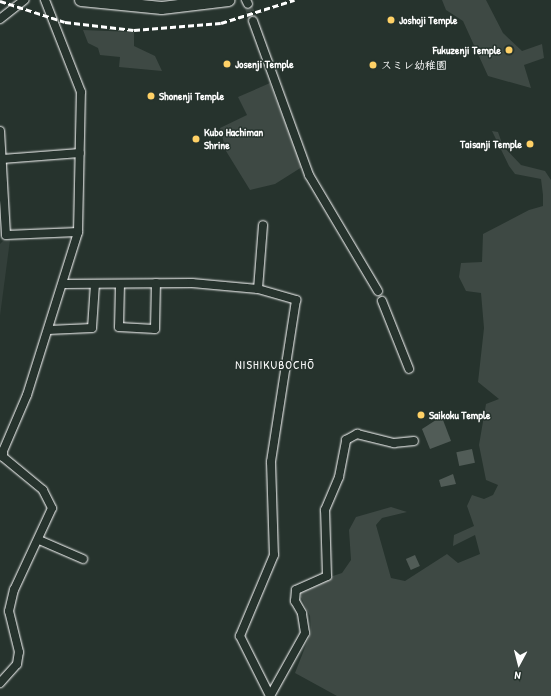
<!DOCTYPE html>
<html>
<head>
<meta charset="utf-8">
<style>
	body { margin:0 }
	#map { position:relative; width:551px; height:696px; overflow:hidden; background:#26332d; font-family:"Patrick Hand","Klee One",sans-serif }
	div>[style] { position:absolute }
	.built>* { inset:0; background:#333f3a }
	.green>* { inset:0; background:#3e4944 }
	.building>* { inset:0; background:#515c57; transform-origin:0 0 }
	.minor-tunnel>* { height:8px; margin-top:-4px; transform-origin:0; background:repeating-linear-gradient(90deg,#3c4742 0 8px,transparent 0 12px) }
	.roads { filter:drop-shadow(0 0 1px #fff) drop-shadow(0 0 1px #fff) }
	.minor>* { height:8px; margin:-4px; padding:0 4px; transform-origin:4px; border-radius:4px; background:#26332d }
	.highway>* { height:12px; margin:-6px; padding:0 6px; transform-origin:6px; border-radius:6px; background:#26332d }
	.rail>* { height:2.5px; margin-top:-1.25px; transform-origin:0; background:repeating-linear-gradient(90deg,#fff 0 6px,transparent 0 9px) }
	.dots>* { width:11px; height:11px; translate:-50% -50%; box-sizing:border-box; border:2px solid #26332d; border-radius:50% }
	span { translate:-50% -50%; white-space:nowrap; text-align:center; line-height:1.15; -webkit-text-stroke:3px #26332d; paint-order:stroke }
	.poi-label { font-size:11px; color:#fff; font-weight:700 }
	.left { translate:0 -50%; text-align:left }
	.right { translate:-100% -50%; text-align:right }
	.neighbourhood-label { font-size:12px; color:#fff; letter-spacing:1px }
	.north { position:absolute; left:499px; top:644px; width:40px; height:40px; -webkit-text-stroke:3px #26332d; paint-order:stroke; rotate:187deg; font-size:11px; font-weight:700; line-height:16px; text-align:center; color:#fff }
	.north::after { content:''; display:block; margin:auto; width:14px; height:18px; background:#fff; clip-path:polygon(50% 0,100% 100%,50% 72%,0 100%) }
</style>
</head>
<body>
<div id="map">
	<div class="built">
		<div style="clip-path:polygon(4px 240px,10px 240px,0 316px,0 244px)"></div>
	</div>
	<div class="green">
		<div style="clip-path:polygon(442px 0,486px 0,503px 33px,522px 51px,542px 44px,544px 58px,524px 65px,531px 88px,488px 76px,463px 21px,446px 10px)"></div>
		<div style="clip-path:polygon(83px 30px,134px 32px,134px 46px,155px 56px,162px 71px,119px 67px,120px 57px,100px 55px,98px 48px,88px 43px)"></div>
		<div style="clip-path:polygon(270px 83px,302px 167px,275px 184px,250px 190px,226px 151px,220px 128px,247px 115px,238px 97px)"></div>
		<div style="clip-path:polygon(492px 131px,498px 132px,503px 146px,521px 165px,545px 171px,551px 180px,551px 696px,337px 696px,295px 673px,311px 632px,310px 616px,301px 597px,302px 586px,342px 573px,351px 560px,349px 530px,356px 517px,391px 507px,407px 512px,382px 518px,376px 525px,391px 578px,405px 581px,447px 554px,458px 563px,480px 554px,475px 535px,453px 546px,454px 535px,474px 526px,467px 506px,472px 495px,484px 499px,493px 495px,498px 485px,486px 480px,479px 445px,486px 404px,499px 399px,478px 382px,484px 328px,481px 293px,466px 291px,459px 277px,461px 263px,482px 262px,483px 234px,529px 210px,543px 206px,543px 195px,541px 179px,515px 174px,509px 166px)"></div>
	</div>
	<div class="building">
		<div style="clip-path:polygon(436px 420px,443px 420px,451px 441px,430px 449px,422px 429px)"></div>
		<div style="left:472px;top:449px;width:14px;height:16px;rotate:78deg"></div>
		<div style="clip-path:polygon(453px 474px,456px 484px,441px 487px,439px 480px)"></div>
		<div style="left:415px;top:555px;width:12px;height:10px;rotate:66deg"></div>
	</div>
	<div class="minor-tunnel">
		<div style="left:248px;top:4px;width:18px;rotate:74deg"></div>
	</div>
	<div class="roads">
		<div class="minor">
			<div style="left:246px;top:0;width:4px;rotate:63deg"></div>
			<div style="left:0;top:19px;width:31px;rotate:-38deg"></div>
			<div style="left:253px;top:21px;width:164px;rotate:70deg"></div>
			<div style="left:309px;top:175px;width:135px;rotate:59.3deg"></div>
			<div style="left:0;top:131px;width:104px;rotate:86.7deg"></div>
			<div style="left:6px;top:235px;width:72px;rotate:-2.4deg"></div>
			<div style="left:2px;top:159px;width:78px;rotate:-4.4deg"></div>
			<div style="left:63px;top:284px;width:129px;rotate:-0.4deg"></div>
			<div style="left:192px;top:283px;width:66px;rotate:5.2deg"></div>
			<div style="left:258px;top:289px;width:40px;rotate:16deg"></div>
			<div style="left:296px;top:300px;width:164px;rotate:98.8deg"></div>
			<div style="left:271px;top:462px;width:93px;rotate:88.2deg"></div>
			<div style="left:274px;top:555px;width:88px;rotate:112.8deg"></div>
			<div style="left:240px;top:636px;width:67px;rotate:63.4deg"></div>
			<div style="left:120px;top:284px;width:43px;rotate:91.3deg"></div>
			<div style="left:119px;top:327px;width:36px;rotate:3deg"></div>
			<div style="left:155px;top:329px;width:46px;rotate:-88.8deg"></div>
			<div style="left:258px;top:289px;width:64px;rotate:-85.5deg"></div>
			<div style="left:382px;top:301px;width:73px;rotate:68.3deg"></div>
			<div style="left:48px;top:330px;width:44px;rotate:-2.6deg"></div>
			<div style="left:92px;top:328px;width:44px;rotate:-86.1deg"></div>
			<div style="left:39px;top:540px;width:48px;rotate:23.4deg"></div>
			<div style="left:0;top:683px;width:25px;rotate:-48deg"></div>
			<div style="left:17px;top:664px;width:12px;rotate:-81deg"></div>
			<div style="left:19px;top:652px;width:42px;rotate:-103.7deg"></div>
			<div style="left:9px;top:611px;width:22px;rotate:-77deg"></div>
			<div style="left:14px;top:590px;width:90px;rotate:-65.1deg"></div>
			<div style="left:52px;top:508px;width:20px;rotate:-117deg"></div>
			<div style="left:43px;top:490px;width:52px;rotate:-140.5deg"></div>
			<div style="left:3px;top:457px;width:6px;rotate:-90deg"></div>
			<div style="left:3px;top:451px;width:61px;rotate:-66.8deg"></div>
			<div style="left:27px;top:395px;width:171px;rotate:-72.6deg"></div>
			<div style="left:78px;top:232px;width:140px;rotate:-88.8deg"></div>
			<div style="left:81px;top:92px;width:99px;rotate:-111.4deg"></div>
			<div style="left:270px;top:696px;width:72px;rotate:-60.9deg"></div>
			<div style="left:305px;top:633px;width:20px;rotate:-99deg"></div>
			<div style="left:302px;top:613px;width:14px;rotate:-120deg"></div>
			<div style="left:295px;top:601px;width:11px;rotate:-85deg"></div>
			<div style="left:296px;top:590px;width:34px;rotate:-24deg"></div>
			<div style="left:327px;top:576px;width:66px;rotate:-91.7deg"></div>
			<div style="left:325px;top:510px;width:36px;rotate:-67deg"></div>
			<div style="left:339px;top:477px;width:38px;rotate:-79deg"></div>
			<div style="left:346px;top:440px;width:13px;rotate:-29deg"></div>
			<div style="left:357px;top:434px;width:38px;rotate:14deg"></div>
			<div style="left:394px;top:443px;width:20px;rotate:-6deg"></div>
		</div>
		<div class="highway">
			<div style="left:81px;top:0;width:81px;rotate:5.6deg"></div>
			<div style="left:162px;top:8px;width:67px;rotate:-6.8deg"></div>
		</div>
	</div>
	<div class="rail">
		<div style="left:0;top:1px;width:68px;rotate:17.9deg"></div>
		<div style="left:65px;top:22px;width:69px;rotate:6.6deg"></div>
		<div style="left:134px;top:30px;width:87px;rotate:-4.6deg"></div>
		<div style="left:221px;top:23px;width:77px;rotate:-17.5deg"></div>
	</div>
	<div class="dots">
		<div style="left:391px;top:20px;background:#ffd166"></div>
		<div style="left:509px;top:50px;background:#ffd166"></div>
		<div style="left:227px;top:64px;background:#ffd166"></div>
		<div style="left:373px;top:65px;background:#ffd166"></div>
		<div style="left:151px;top:96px;background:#ffd166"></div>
		<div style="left:196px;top:139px;background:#ffd166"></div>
		<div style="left:530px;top:144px;background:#ffd166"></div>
		<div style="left:421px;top:415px;background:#ffd166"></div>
	</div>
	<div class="poi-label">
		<span class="left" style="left:399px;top:20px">Joshoji Temple</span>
		<span class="right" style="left:501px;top:50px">Fukuzenji Temple</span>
		<span class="left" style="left:235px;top:64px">Josenji Temple</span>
		<span class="left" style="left:381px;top:65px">スミレ幼稚園</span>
		<span class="left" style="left:159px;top:96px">Shonenji Temple</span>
		<span class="left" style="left:204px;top:139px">Kubo Hachiman<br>Shrine</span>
		<span class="right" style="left:522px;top:144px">Taisanji Temple</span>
		<span class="left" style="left:429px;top:415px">Saikoku Temple</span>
	</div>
	<div class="neighbourhood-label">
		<span style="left:275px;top:365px">NISHIKUBOCHŌ</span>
	</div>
	<div class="north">N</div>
</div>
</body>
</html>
